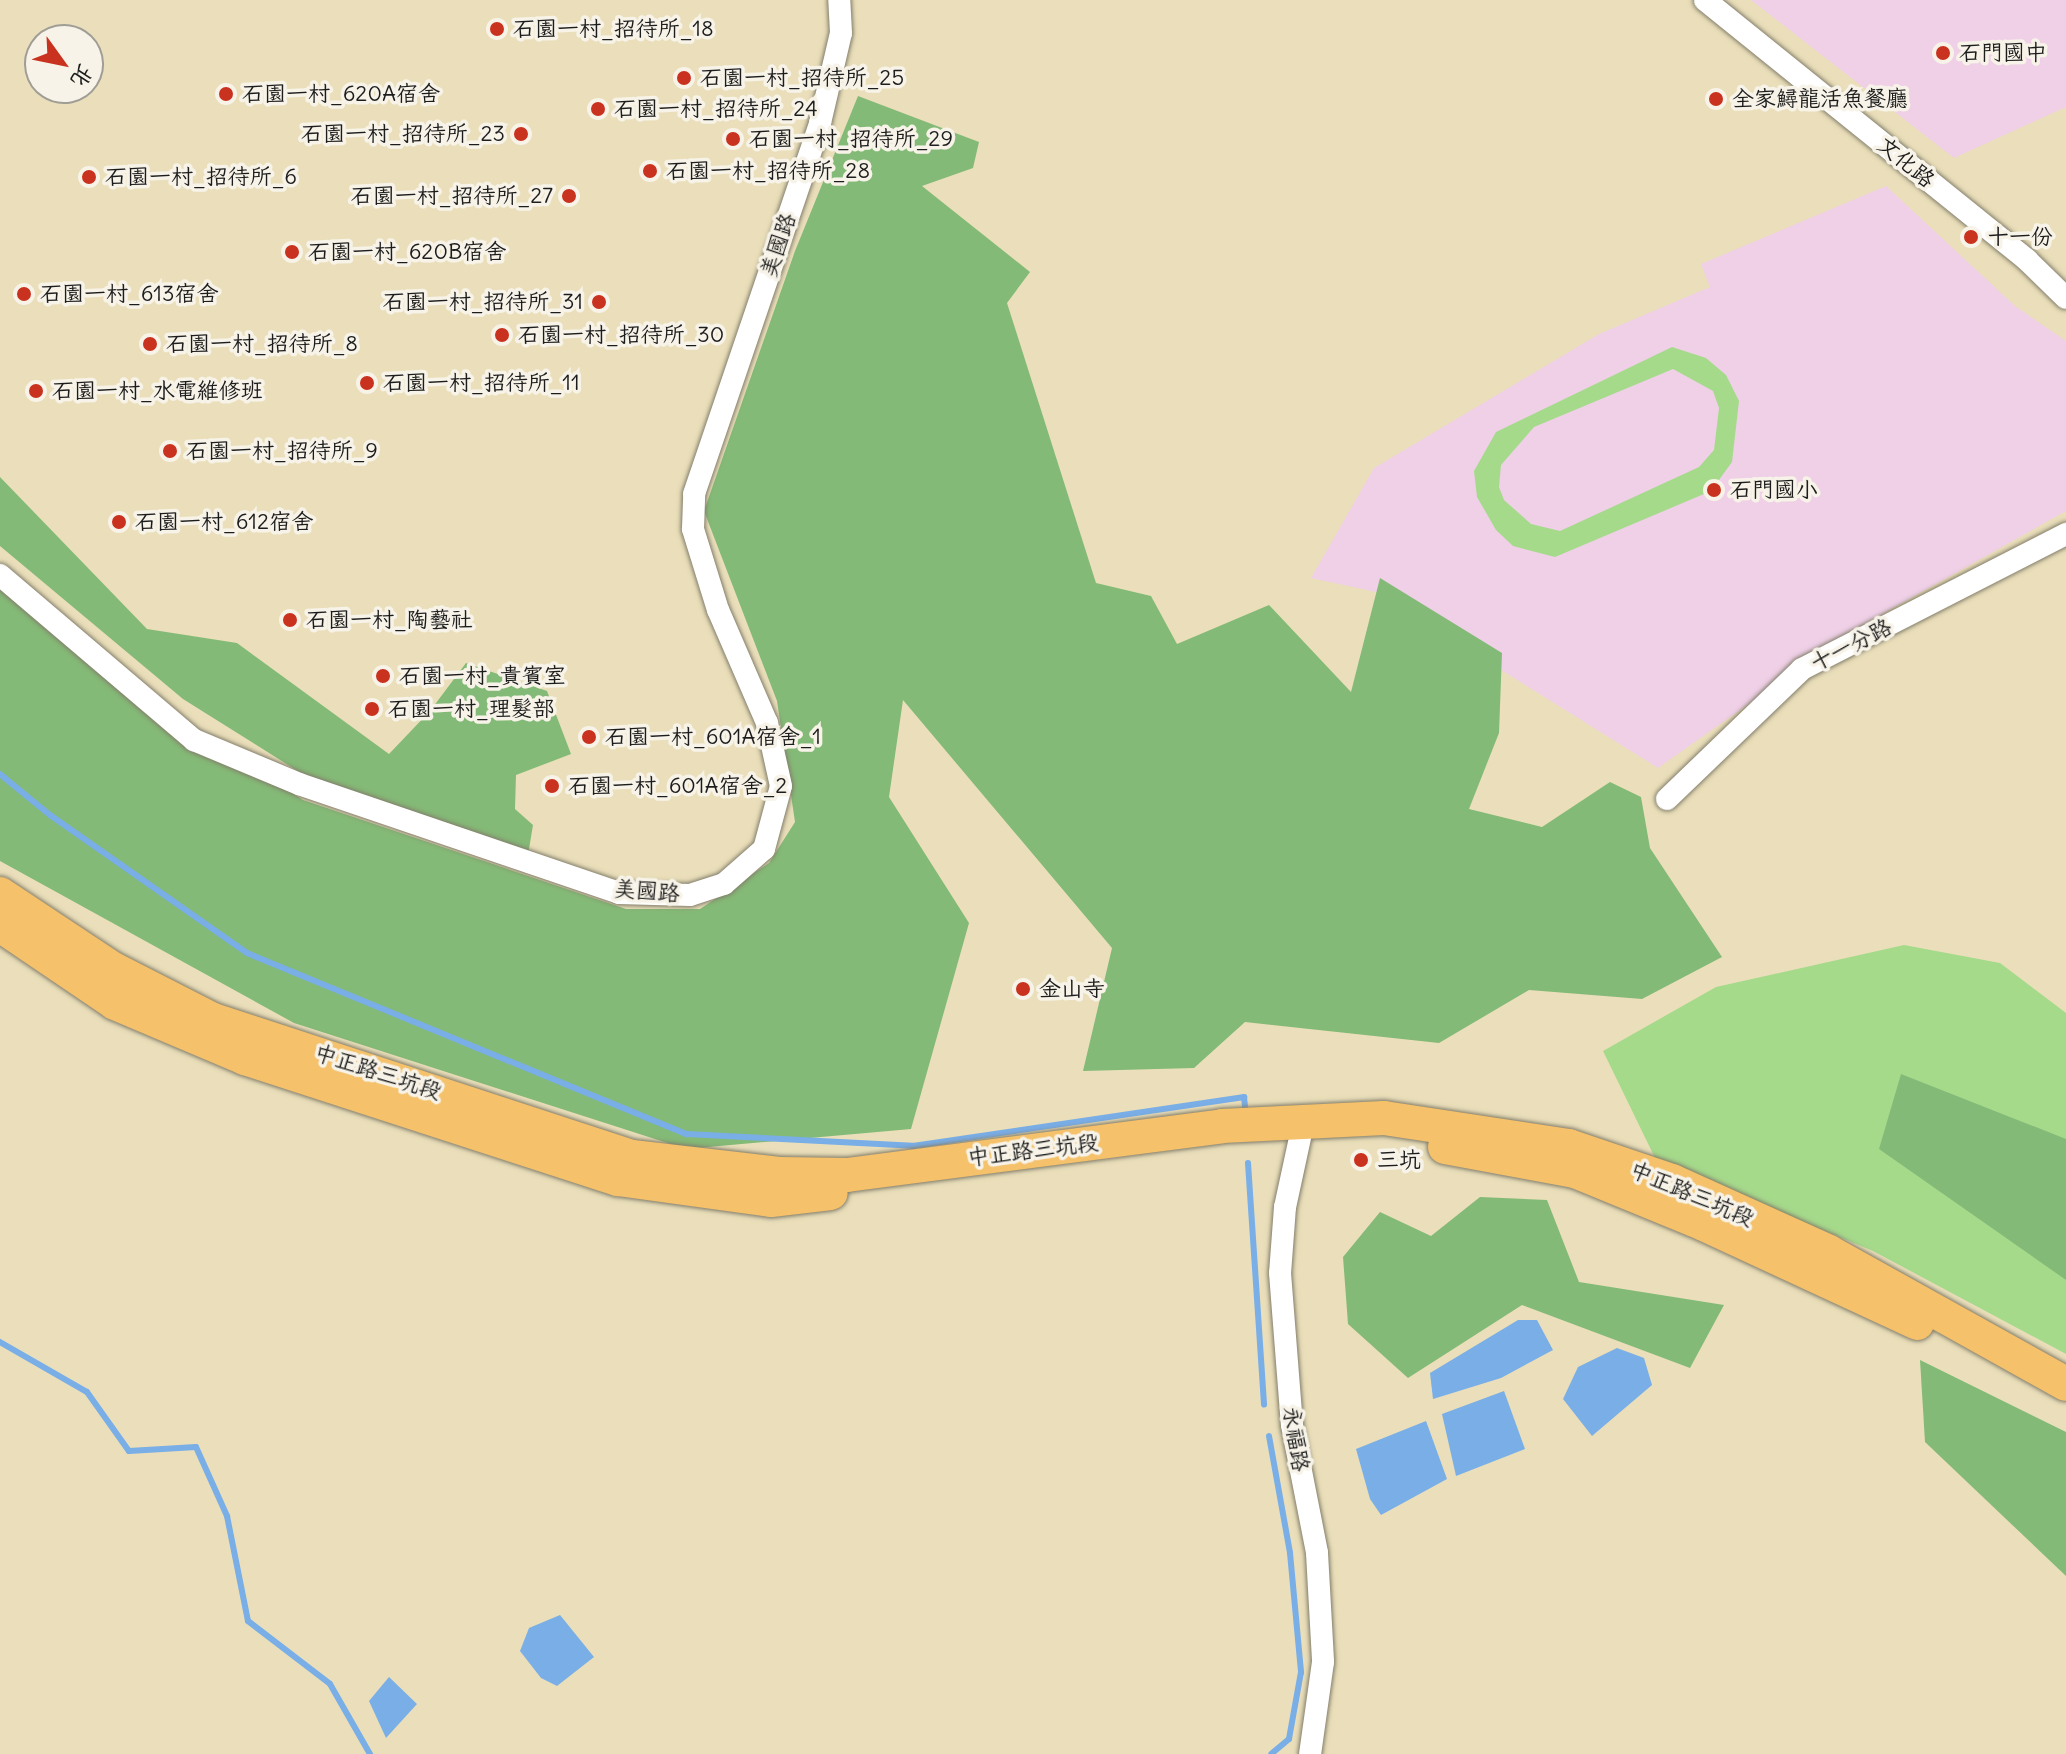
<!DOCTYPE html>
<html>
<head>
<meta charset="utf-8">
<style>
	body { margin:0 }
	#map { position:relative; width:2066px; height:1754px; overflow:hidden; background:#eadfba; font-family:Delius,"LXGW WenKai TC",sans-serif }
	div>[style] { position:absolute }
	.built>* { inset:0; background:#efd0e7 }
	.green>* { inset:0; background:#a5da8b }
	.forest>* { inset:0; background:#84ba77 }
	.water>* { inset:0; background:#79aee7 }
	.stream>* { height:6px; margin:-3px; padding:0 3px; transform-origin:3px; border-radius:3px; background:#79aee7 }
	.roads { filter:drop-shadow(0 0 2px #837e6b) drop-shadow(0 0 2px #837e6b) }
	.street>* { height:22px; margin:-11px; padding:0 11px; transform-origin:11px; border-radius:11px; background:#fff }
	.primary>* { height:34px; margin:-17px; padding:0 17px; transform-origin:17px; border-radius:17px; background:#f5c16b }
	.dots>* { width:22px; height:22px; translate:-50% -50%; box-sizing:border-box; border:4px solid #f7f3e8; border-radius:50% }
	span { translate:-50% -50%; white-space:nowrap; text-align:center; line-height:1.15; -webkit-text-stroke:7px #f7f3e8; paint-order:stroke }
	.poi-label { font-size:22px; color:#1c1c1c }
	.left { translate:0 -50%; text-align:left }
	.right { translate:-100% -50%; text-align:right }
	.street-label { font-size:22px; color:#1c1c1c }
	.north { position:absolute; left:24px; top:24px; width:80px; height:80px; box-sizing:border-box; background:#f7f3e8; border:2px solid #9f9d96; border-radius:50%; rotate:123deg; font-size:22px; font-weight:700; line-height:32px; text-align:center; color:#1c1c1c }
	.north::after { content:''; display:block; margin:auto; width:28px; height:36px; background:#c8321e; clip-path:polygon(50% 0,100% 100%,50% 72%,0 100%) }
</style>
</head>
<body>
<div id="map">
	<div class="built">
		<div style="clip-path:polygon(1751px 0,2066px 0,2066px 107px,1954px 158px)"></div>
		<div style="clip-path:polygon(1886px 186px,2015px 306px,2066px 341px,2066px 511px,1852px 631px,1658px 768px,1376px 592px,1311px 578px,1374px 468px,1599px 334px,1710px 287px,1701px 264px)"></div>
	</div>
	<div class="green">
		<div style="clip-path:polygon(evenodd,1672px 347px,1706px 358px,1726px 375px,1739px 401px,1732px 462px,1711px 491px,1555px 557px,1513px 546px,1496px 530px,1477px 497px,1474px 471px,1496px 432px,1672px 347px,1673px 369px,1713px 391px,1719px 408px,1714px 450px,1699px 467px,1560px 531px,1531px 524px,1504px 500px,1499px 487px,1501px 465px,1534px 427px,1673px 369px)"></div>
		<div style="clip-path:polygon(1904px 945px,2000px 963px,2066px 1013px,2066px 1354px,1873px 1251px,1656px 1160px,1603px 1051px,1716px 987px)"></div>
	</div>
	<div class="forest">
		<div style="clip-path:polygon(858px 96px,979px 142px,973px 168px,922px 186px,1030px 272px,1007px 303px,1096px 583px,1151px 596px,1177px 644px,1269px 605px,1351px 692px,1380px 578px,1502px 653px,1499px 733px,1469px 809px,1542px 827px,1610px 782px,1641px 797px,1650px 848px,1722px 957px,1642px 999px,1529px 990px,1439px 1043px,1245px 1022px,1194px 1068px,1083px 1071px,1112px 948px,903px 700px,889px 797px,969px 923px,911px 1129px,686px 1149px,294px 1023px,0 861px,0 579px,78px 655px,303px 800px,626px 909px,700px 909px,769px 863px,795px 822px,777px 701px,704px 511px,795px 251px)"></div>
		<div style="clip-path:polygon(0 477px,147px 629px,237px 643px,389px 754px,430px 711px,466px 663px,547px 691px,571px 754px,516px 775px,515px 809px,533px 825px,528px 855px,312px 780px,183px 699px,0 546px)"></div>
		<div style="clip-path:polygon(1901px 1074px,2066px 1139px,2066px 1280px,1879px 1149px)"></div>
		<div style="clip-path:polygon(1480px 1197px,1547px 1200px,1579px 1282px,1724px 1305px,1690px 1368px,1522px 1305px,1408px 1378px,1348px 1324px,1343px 1257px,1380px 1212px,1431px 1236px)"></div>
		<div style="clip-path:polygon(1920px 1360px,2066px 1432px,2066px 1576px,1925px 1442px)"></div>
	</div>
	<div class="water">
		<div style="clip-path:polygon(1518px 1320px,1537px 1320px,1553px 1350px,1501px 1378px,1433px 1399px,1430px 1373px)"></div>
		<div style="clip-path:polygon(1617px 1348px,1644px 1358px,1652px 1385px,1592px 1436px,1563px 1399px,1578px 1367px)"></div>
		<div style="clip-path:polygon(1504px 1391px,1525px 1449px,1456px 1476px,1442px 1414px)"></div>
		<div style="clip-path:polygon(1426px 1421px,1447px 1479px,1381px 1515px,1370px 1499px,1356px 1449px)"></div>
		<div style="clip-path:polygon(560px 1615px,594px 1657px,557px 1686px,541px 1678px,520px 1651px,529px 1628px)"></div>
		<div style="clip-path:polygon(389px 1677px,417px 1704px,386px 1738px,369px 1701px)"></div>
	</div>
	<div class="stream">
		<div style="left:0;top:774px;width:65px;rotate:39.4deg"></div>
		<div style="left:50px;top:815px;width:241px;rotate:35deg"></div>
		<div style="left:247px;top:953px;width:476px;rotate:22.4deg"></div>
		<div style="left:687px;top:1134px;width:226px;rotate:3deg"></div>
		<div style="left:913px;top:1146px;width:335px;rotate:-8.4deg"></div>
		<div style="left:1244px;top:1097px;width:10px;rotate:84deg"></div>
		<div style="left:1248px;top:1163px;width:242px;rotate:86.2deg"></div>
		<div style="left:0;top:1342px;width:100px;rotate:29.9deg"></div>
		<div style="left:87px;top:1392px;width:72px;rotate:54.6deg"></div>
		<div style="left:129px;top:1451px;width:67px;rotate:-3.4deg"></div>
		<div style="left:196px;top:1447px;width:76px;rotate:65.8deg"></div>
		<div style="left:227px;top:1516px;width:107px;rotate:78.7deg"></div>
		<div style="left:248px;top:1621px;width:103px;rotate:37.5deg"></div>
		<div style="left:330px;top:1684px;width:81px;rotate:60.3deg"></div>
		<div style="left:1269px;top:1436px;width:119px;rotate:79.8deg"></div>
		<div style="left:1290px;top:1553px;width:120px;rotate:84.7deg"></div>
		<div style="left:1301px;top:1672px;width:68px;rotate:100.2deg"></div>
		<div style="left:1289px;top:1739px;width:23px;rotate:140deg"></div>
	</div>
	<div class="roads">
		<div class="street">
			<div style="left:1705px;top:0;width:414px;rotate:38.9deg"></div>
			<div style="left:2027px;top:260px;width:54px;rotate:44.3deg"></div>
			<div style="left:0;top:575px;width:255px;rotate:40.4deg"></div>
			<div style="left:194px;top:740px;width:114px;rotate:22.7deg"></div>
			<div style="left:299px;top:784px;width:338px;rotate:18.8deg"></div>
			<div style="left:619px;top:893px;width:71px;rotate:1.6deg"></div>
			<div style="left:690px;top:895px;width:36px;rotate:-18deg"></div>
			<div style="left:724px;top:884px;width:53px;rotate:-41.2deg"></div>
			<div style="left:764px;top:849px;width:65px;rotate:-74.9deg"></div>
			<div style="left:781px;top:786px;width:65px;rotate:-102.5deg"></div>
			<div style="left:767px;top:723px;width:123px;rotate:-113.4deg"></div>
			<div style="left:718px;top:610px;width:85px;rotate:-107.2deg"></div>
			<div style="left:693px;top:529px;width:35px;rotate:-88deg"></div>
			<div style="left:694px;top:494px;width:392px;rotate:-71.2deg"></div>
			<div style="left:820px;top:123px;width:92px;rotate:-76.9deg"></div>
			<div style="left:841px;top:33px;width:33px;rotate:-93deg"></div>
			<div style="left:1667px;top:799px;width:187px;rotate:-43.9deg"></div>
			<div style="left:1802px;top:669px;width:297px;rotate:-27.1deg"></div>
			<div style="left:1303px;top:1124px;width:85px;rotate:102.2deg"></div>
			<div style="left:1285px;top:1207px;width:66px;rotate:94.3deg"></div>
			<div style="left:1280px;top:1273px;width:152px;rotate:85.5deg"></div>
			<div style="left:1292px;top:1425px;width:130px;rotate:78.9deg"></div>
			<div style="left:1317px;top:1553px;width:109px;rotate:86.8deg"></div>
			<div style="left:1323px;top:1662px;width:93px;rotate:98deg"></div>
		</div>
		<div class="primary">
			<div style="left:0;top:894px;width:136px;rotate:33.6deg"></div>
			<div style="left:113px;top:969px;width:112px;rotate:27deg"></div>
			<div style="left:213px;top:1020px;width:441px;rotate:18.1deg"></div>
			<div style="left:632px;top:1157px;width:148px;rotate:6.6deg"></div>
			<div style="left:779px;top:1174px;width:68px;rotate:0.8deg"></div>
			<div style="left:847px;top:1175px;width:378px;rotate:-7.4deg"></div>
			<div style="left:1222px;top:1126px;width:162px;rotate:-2.8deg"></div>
			<div style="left:1384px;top:1118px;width:187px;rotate:8.6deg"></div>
			<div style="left:1569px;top:1146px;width:109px;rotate:18.8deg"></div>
			<div style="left:1672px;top:1181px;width:172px;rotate:24.3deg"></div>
			<div style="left:1829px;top:1252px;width:271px;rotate:29.1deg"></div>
			<div style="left:0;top:925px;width:139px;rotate:34.1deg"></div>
			<div style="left:115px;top:1003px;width:141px;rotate:22.9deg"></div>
			<div style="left:245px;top:1058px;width:392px;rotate:18deg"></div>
			<div style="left:618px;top:1179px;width:154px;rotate:7.8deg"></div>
			<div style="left:771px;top:1200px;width:60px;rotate:-6.7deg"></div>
			<div style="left:1445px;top:1147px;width:132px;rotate:10.5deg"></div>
			<div style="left:1575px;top:1171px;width:139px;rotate:22.3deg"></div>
			<div style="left:1704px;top:1224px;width:235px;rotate:24.9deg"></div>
		</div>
	</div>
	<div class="dots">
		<div style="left:497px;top:29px;background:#c8321e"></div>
		<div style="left:1943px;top:53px;background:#c8321e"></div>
		<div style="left:684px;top:78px;background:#c8321e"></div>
		<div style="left:226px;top:94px;background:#c8321e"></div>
		<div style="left:1716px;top:99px;background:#c8321e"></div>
		<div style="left:598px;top:109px;background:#c8321e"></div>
		<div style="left:521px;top:134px;background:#c8321e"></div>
		<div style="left:733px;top:139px;background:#c8321e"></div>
		<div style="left:650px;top:171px;background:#c8321e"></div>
		<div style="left:89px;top:177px;background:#c8321e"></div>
		<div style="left:569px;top:196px;background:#c8321e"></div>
		<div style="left:1971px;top:237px;background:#c8321e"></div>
		<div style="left:292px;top:252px;background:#c8321e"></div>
		<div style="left:24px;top:294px;background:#c8321e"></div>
		<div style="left:599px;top:302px;background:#c8321e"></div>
		<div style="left:502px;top:335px;background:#c8321e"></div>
		<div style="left:150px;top:344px;background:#c8321e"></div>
		<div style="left:367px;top:383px;background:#c8321e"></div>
		<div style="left:36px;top:391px;background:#c8321e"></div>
		<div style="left:170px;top:451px;background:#c8321e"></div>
		<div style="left:1714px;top:490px;background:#c8321e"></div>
		<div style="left:119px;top:522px;background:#c8321e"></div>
		<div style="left:290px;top:620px;background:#c8321e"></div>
		<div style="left:383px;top:676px;background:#c8321e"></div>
		<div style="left:372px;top:709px;background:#c8321e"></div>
		<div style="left:589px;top:737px;background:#c8321e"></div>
		<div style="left:552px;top:786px;background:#c8321e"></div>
		<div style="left:1023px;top:989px;background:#c8321e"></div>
		<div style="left:1361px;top:1160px;background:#c8321e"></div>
	</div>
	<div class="poi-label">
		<span class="left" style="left:513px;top:29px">石園一村_招待所_18</span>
		<span class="left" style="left:1959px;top:53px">石門國中</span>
		<span class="left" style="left:700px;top:78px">石園一村_招待所_25</span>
		<span class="left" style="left:242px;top:94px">石園一村_620A宿舍</span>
		<span class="left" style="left:1732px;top:99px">全家鱘龍活魚餐廳</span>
		<span class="left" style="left:614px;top:109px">石園一村_招待所_24</span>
		<span class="right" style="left:505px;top:134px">石園一村_招待所_23</span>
		<span class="left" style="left:749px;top:139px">石園一村_招待所_29</span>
		<span class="left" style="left:666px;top:171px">石園一村_招待所_28</span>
		<span class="left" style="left:105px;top:177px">石園一村_招待所_6</span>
		<span class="right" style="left:553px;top:196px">石園一村_招待所_27</span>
		<span class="left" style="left:1987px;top:237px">十一份</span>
		<span class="left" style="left:308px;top:252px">石園一村_620B宿舍</span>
		<span class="left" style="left:40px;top:294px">石園一村_613宿舍</span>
		<span class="right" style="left:583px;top:302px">石園一村_招待所_31</span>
		<span class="left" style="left:518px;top:335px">石園一村_招待所_30</span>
		<span class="left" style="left:166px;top:344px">石園一村_招待所_8</span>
		<span class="left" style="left:383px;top:383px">石園一村_招待所_11</span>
		<span class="left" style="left:52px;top:391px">石園一村_水電維修班</span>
		<span class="left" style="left:186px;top:451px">石園一村_招待所_9</span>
		<span class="left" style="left:1730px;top:490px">石門國小</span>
		<span class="left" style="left:135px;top:522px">石園一村_612宿舍</span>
		<span class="left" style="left:306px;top:620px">石園一村_陶藝社</span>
		<span class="left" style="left:399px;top:676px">石園一村_貴賓室</span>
		<span class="left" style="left:388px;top:709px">石園一村_理髮部</span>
		<span class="left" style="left:605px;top:737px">石園一村_601A宿舍_1</span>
		<span class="left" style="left:568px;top:786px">石園一村_601A宿舍_2</span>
		<span class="left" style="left:1039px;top:989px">金山寺</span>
		<span class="left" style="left:1377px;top:1160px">三坑</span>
	</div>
	<div class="street-label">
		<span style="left:1906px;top:162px;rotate:39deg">文化路</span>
		<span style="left:778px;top:245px;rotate:-71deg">美國路</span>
		<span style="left:1851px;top:645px;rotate:-27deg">十一分路</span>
		<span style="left:647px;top:891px;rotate:5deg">美國路</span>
		<span style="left:378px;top:1072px;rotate:18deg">中正路三坑段</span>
		<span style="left:1033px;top:1150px;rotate:-7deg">中正路三坑段</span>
		<span style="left:1692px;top:1194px;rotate:23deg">中正路三坑段</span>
		<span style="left:1296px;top:1439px;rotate:81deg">永福路</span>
	</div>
	<div class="north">北</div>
</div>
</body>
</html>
